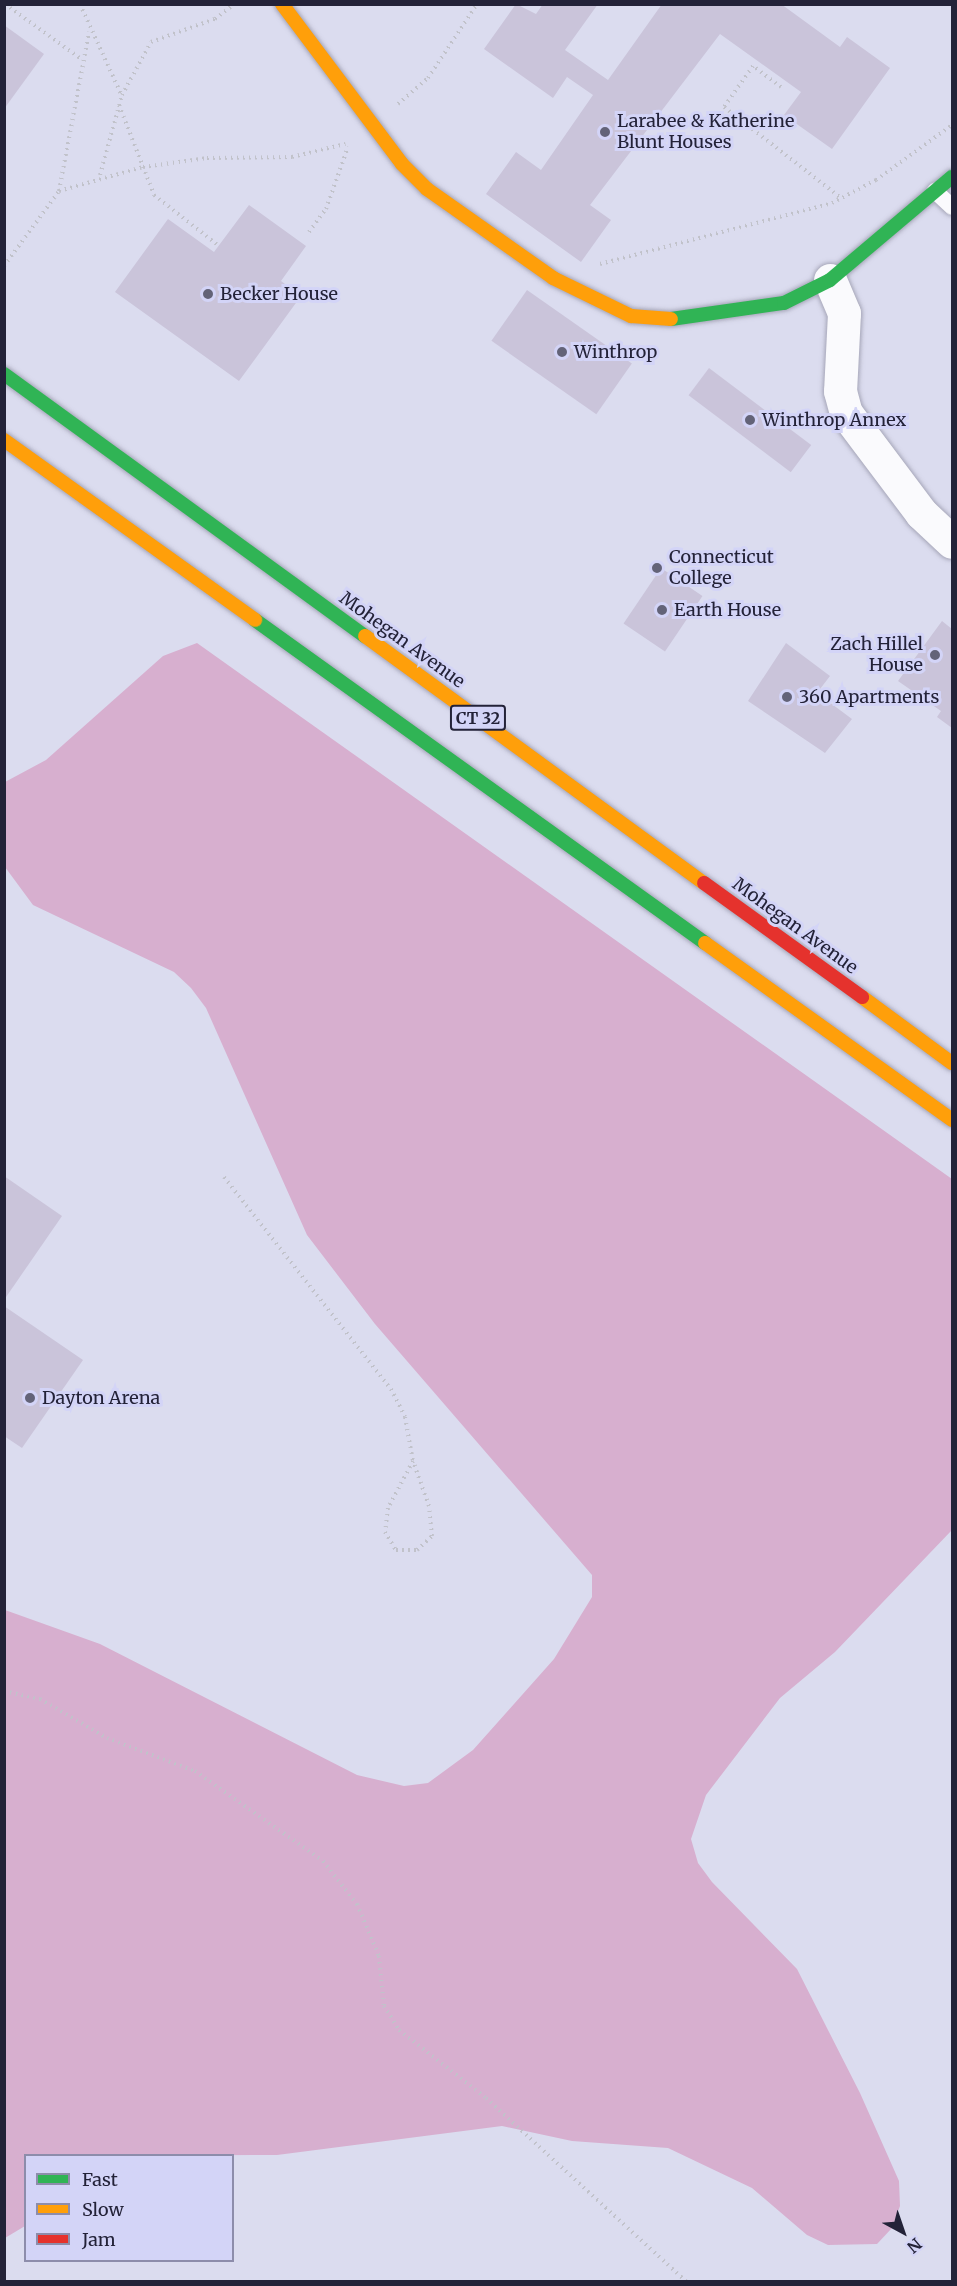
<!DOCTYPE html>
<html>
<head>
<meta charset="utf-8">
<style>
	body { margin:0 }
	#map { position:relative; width:957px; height:2286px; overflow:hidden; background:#dbdcef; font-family:Merriweather,serif }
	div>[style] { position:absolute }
	.forest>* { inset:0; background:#d7afcf }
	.building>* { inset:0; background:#cac4da; transform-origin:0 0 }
	.path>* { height:4px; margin-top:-2px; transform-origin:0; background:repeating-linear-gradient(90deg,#c1c2ca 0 1.5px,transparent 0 6px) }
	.roads { filter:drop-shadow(0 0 2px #a6a6b8) drop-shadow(0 0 2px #a6a6b8) }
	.lane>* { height:16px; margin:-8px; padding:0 8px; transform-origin:8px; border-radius:8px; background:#fafafd }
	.street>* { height:33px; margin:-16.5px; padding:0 16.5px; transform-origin:16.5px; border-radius:16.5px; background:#fafafd }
	.fast>* { height:14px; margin:-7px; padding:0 7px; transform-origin:7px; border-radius:7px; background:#30b455 }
	.slow>* { height:14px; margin:-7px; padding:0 7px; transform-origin:7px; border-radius:7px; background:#ff9f0a }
	.jam>* { height:14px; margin:-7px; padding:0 7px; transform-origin:7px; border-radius:7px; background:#e5322d }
	.dots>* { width:16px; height:16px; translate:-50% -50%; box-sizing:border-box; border:3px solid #d3d4f7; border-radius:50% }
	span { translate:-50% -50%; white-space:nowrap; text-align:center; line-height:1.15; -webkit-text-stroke:6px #d3d4f7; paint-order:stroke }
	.shield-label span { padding:2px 4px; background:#d3d4f7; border:2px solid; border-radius:4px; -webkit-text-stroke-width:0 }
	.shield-label { font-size:16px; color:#232238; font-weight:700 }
	.poi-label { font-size:18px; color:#232238 }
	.left { translate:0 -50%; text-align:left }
	.right { translate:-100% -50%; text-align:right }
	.street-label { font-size:18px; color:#232238 }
	.frame { position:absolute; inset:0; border:6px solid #232238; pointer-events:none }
	.legend { position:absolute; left:24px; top:2154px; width:210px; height:108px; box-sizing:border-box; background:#d3d4f7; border:2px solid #8d8dab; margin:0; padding:8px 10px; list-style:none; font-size:18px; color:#232238 }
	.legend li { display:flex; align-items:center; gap:12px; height:30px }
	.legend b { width:30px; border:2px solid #8d8dab }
	.north { position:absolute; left:873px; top:2202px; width:60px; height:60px; -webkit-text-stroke:4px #d3d4f7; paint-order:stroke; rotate:140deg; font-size:16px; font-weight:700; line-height:24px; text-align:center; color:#232238 }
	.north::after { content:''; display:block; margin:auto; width:21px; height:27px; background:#232238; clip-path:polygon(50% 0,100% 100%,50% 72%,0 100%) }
</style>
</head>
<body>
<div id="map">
	<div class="forest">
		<div style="clip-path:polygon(197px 643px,952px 1179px,952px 1530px,835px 1652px,780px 1698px,706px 1795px,691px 1839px,698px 1863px,712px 1882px,797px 1969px,860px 2093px,899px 2181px,900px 2206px,892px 2228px,877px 2244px,828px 2245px,807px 2235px,752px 2188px,668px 2148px,572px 2141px,502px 2126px,277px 2155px,26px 2156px,25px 2226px,5px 2238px,5px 1610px,100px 1644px,357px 1775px,404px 1786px,428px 1783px,473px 1750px,554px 1659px,592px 1597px,592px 1575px,375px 1324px,307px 1235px,206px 1008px,191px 988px,174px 972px,33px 905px,5px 867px,5px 782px,46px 760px,163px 656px)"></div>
	</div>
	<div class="building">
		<div style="clip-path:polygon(516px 4px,536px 14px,543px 4px,598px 4px,565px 50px,608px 80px,662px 4px,781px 4px,840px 47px,847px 37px,890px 68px,832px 149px,784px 115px,801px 92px,720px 34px,590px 205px,611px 220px,581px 262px,486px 194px,516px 152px,541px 170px,593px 95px,567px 77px,553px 98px,484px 49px)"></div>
		<div style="clip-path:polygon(4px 25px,44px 54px,4px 109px)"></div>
		<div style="clip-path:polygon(249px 205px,306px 246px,281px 281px,301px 296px,239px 381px,115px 292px,168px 219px,214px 252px)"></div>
		<div style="left:527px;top:290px;width:128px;height:62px;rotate:35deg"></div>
		<div style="left:709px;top:368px;width:128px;height:34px;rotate:37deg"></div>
		<div style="left:661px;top:568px;width:50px;height:67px;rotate:34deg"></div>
		<div style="clip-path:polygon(942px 621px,952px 629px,952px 728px,937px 717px,941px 711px,898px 681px)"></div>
		<div style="clip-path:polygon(786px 643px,830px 676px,817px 693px,852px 719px,825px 753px,748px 701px)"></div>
		<div style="clip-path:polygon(4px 1176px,62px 1216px,4px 1300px)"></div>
		<div style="clip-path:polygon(4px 1306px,83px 1360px,22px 1448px,4px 1436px)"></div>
	</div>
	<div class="path">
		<div style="left:5px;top:4px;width:92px;rotate:35.8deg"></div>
		<div style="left:80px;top:4px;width:99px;rotate:65.5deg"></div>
		<div style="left:781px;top:87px;width:35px;rotate:-143deg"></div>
		<div style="left:753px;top:66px;width:50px;rotate:125.3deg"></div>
		<div style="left:724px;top:107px;width:148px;rotate:37.9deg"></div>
		<div style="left:398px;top:104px;width:40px;rotate:-41deg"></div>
		<div style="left:428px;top:78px;width:89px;rotate:-56.5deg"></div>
		<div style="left:119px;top:105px;width:97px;rotate:68.7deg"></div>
		<div style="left:154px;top:195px;width:83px;rotate:38.1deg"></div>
		<div style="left:100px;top:175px;width:83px;rotate:-74.6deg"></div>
		<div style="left:122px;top:95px;width:60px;rotate:-61.3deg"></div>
		<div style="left:151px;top:42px;width:68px;rotate:-19.8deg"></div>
		<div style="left:215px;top:19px;width:24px;rotate:-38deg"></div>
		<div style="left:59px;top:191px;width:87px;rotate:-15.9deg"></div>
		<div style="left:143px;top:167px;width:65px;rotate:-8deg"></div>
		<div style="left:207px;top:158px;width:85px;rotate:-0.7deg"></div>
		<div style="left:292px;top:157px;width:55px;rotate:-13.8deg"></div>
		<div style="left:309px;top:232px;width:29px;rotate:-54deg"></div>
		<div style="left:326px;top:209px;width:66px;rotate:-70.5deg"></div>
		<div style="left:600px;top:264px;width:240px;rotate:-14.7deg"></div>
		<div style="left:832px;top:203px;width:50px;rotate:-27.6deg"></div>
		<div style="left:876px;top:180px;width:94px;rotate:-35.9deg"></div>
		<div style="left:4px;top:266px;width:93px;rotate:-53.7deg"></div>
		<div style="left:59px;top:191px;width:162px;rotate:-79.3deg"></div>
		<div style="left:224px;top:1177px;width:270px;rotate:51.8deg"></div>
		<div style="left:391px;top:1389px;width:31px;rotate:63deg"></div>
		<div style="left:405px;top:1417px;width:45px;rotate:79.7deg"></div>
		<div style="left:413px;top:1461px;width:53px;rotate:118deg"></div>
		<div style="left:388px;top:1508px;width:24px;rotate:97deg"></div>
		<div style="left:385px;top:1532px;width:21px;rotate:59deg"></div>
		<div style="left:396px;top:1550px;width:21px"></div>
		<div style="left:417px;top:1550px;width:21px;rotate:-43deg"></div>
		<div style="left:432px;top:1536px;width:30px;rotate:-96deg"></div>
		<div style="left:429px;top:1506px;width:48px;rotate:-109.6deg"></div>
		<div style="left:4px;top:1691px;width:37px;rotate:13deg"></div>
		<div style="left:40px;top:1699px;width:78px;rotate:30.2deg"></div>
		<div style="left:107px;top:1738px;width:94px;rotate:20.6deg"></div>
		<div style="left:195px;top:1771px;width:156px;rotate:35.1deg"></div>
		<div style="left:323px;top:1861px;width:55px;rotate:51.7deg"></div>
		<div style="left:357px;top:1904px;width:56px;rotate:67.1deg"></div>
		<div style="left:379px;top:1956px;width:50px;rotate:84.3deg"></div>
		<div style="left:384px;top:2006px;width:28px;rotate:58deg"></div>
		<div style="left:399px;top:2030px;width:110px;rotate:38deg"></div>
		<div style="left:486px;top:2098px;width:273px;rotate:42.5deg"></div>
	</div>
	<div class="roads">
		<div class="lane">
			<div style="left:935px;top:191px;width:23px;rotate:43deg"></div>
		</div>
		<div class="street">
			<div style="left:830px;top:280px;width:36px;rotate:67deg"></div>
			<div style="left:844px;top:313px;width:78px;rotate:92.9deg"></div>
			<div style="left:840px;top:391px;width:23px;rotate:75deg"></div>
			<div style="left:846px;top:413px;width:125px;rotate:53.1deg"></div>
			<div style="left:921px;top:513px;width:42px;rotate:43.1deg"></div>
		</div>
		<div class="fast">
			<div style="left:671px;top:319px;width:114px;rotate:-8.1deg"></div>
			<div style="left:784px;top:303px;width:51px;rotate:-26.6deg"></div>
			<div style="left:830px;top:280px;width:160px;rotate:-40.2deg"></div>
			<div style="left:4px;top:374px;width:446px;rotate:36deg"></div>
			<div style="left:255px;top:620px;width:554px;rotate:35.67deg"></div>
		</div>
		<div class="slow">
			<div style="left:282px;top:4px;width:200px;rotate:53.1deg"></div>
			<div style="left:402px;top:164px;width:35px;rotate:45deg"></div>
			<div style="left:427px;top:189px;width:154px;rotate:35.2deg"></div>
			<div style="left:553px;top:278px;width:87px;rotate:26deg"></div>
			<div style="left:631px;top:316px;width:40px;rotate:4.3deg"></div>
			<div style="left:4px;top:440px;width:309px;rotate:35.6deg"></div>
			<div style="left:365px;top:636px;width:419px;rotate:36.1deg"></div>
			<div style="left:705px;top:943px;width:304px;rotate:35.6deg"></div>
			<div style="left:862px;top:997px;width:112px;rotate:36.3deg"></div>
		</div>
		<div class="jam">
			<div style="left:704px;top:883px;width:195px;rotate:35.8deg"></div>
		</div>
	</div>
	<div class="dots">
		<div style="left:605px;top:132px;background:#636378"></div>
		<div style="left:208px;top:294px;background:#636378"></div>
		<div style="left:562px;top:352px;background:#636378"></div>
		<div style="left:750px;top:420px;background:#636378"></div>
		<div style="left:657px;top:568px;background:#636378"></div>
		<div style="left:662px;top:610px;background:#636378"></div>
		<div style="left:935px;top:655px;background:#636378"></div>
		<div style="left:787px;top:697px;background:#636378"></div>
		<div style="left:30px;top:1398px;background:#636378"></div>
	</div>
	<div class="shield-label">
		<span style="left:478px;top:718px">CT 32</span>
	</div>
	<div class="poi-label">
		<span class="left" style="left:617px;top:132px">Larabee &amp; Katherine<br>Blunt Houses</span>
		<span class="left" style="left:220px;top:294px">Becker House</span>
		<span class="left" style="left:574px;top:352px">Winthrop</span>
		<span class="left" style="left:762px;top:420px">Winthrop Annex</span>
		<span class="left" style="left:669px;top:568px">Connecticut<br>College</span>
		<span class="left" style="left:674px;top:610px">Earth House</span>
		<span class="right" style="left:923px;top:655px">Zach Hillel<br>House</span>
		<span class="left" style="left:799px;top:697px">360 Apartments</span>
		<span class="left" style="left:42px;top:1398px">Dayton Arena</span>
	</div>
	<div class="street-label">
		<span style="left:402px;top:640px;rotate:36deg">Mohegan Avenue</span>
		<span style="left:795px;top:926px;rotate:36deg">Mohegan Avenue</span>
	</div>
	<div class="frame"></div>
	<ul class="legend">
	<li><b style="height:8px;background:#30b455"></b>Fast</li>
	<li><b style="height:8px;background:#ff9f0a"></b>Slow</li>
	<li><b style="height:8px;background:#e5322d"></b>Jam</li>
	</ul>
	<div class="north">N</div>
</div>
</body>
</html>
